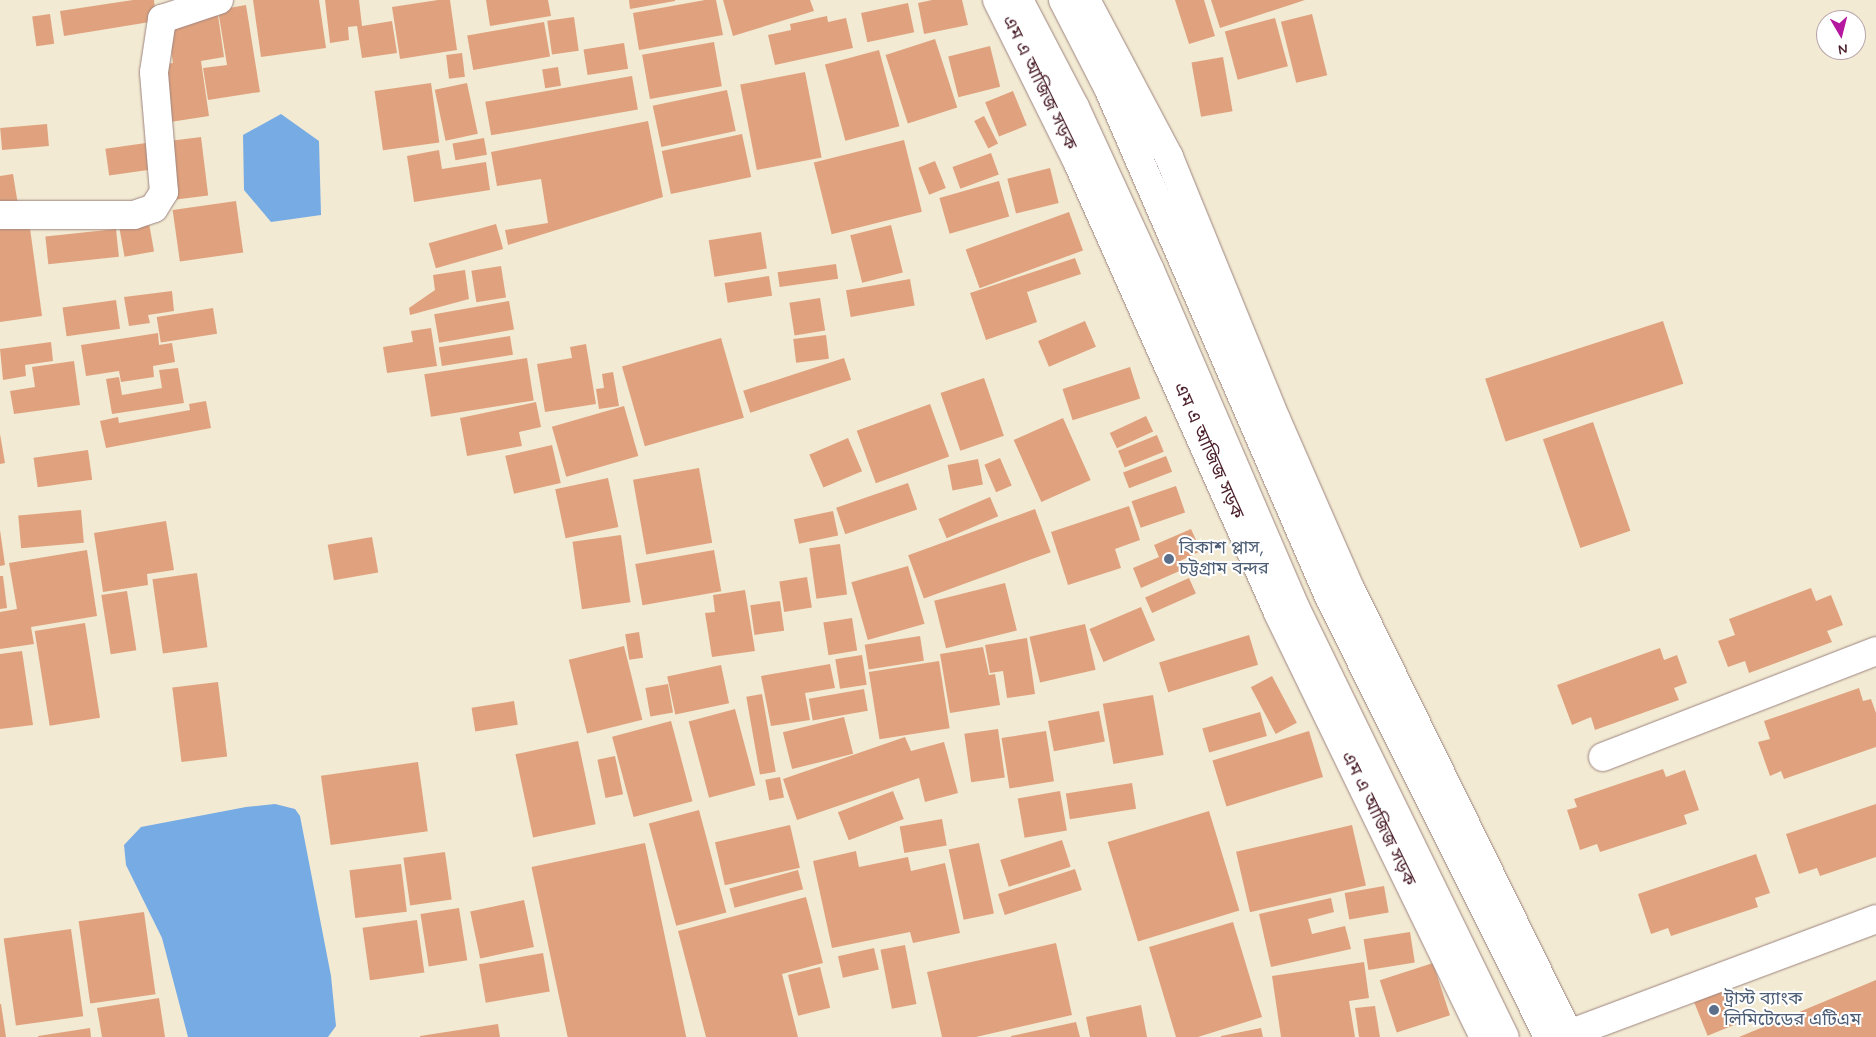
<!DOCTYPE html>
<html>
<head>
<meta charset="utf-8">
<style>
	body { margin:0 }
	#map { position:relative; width:1876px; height:1037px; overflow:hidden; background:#f2ead3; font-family:Mynerve,"Noto Sans Bengali",sans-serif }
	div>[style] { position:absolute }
	.water>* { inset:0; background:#76abe4 }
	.building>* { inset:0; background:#e0a27e; transform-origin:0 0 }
	.roads { filter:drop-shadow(0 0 1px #9e847f) drop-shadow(0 0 1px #9e847f) }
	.minor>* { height:28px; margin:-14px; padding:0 14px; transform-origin:14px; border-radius:14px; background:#fff }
	.primary>* { height:28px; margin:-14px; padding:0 14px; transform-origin:14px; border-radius:14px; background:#fff }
	.trunk>* { height:28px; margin:-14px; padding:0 14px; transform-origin:14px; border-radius:14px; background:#fff }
	.dots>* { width:14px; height:14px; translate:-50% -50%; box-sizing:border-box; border:2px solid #fff; border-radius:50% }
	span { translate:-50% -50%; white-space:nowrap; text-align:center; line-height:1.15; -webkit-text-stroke:4px #fff; paint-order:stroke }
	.street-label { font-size:18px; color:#4a1f2b }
	.service-label { font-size:18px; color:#4e5e75 }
	.left { translate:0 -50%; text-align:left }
	.north { position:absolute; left:1816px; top:10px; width:50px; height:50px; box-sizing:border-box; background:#fff; border:1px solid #b7a5aa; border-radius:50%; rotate:172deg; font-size:14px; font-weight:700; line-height:20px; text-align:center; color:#4a1f2b }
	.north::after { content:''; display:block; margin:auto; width:18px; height:22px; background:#b5179e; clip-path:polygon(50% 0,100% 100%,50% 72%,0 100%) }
</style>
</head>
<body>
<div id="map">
	<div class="water">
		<div style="clip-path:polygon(281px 114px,319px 141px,321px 215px,271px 222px,244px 190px,243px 135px)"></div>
		<div style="clip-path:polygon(275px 804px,295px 809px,300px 816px,331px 976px,336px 1026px,328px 1037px,188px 1037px,162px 938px,126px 865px,124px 845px,141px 827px,246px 807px)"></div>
	</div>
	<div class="building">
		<div style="clip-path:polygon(133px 0,154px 0,156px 21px,64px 36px,60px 11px)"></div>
		<div style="clip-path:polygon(253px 0,319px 0,326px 48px,261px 57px)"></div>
		<div style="clip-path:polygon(325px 0,359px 0,362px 26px,392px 21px,397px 53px,362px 58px,357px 26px,348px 27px,349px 40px,330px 43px)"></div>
		<div style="clip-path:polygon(438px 0,450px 0,457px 50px,400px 59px,392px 7px)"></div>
		<div style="clip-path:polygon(486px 0,548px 0,551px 16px,490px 26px)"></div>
		<div style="clip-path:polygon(629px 0,675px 0,675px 1px,630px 9px)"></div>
		<div style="clip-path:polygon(705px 0,716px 0,723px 35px,639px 50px,633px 13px)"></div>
		<div style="clip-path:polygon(723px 0,810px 0,814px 11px,733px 36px)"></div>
		<div style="clip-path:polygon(932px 0,962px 0,968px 25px,924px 34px,918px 3px)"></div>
		<div style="clip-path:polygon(1175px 0,1204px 0,1215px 36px,1189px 44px)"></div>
		<div style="clip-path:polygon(1211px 0,1305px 0,1220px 28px)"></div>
		<div style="left:908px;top:3px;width:30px;height:48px;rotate:78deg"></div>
		<div style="clip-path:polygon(246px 5px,260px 92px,208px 100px,203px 68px,227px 65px,218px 10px)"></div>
		<div style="left:50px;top:14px;width:30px;height:18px;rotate:82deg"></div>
		<div style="left:1312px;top:14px;width:63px;height:32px;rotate:76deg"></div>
		<div style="clip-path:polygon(218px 15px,224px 57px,201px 61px,209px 116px,170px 122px,162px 65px,173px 63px,167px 22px)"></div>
		<div style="clip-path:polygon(827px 16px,828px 22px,846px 18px,853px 48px,775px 65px,768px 35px,791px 30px,790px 24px)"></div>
		<div style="left:574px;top:17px;width:34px;height:27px;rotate:82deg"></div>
		<div style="left:1275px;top:18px;width:50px;height:52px;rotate:75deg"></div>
		<div style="left:544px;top:22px;width:35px;height:78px;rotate:80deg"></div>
		<div style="left:935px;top:39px;width:72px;height:52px;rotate:72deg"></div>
		<div style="left:714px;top:42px;width:45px;height:73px;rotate:80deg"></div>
		<div style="left:624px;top:43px;width:26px;height:41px;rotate:81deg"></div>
		<div style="left:990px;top:46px;width:42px;height:43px;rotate:76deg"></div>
		<div style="left:879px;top:50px;width:79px;height:56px;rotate:75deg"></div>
		<div style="left:462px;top:53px;width:24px;height:16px;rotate:83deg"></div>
		<div style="left:1223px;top:57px;width:55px;height:32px;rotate:80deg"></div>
		<div style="left:558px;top:67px;width:19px;height:16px;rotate:81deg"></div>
		<div style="left:805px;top:72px;width:87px;height:66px;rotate:79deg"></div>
		<div style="left:632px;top:76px;width:34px;height:149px;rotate:80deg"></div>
		<div style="left:431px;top:83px;width:60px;height:57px;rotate:82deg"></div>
		<div style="left:467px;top:83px;width:52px;height:33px;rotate:78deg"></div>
		<div style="left:727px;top:90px;width:42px;height:76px;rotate:78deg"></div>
		<div style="left:1013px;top:91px;width:37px;height:30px;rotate:68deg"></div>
		<div style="left:984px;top:116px;width:31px;height:11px;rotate:63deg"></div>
		<div style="clip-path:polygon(648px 121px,663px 197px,508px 245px,505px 230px,548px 223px,541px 179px,497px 186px,491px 152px)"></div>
		<div style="left:47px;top:124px;width:22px;height:47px;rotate:85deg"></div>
		<div style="left:742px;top:134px;width:44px;height:82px;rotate:78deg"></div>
		<div style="left:201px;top:137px;width:59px;height:36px;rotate:83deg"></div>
		<div style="left:484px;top:138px;width:17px;height:32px;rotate:80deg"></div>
		<div style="left:904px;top:140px;width:74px;height:93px;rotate:76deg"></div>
		<div style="left:146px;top:143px;width:27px;height:41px;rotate:82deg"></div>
		<div style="clip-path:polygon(439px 150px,442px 169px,486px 162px,490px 190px,414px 202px,407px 156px)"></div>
		<div style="left:991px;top:153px;width:23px;height:41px;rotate:70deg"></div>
		<div style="left:935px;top:161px;width:29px;height:18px;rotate:68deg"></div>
		<div style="left:1050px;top:168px;width:36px;height:44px;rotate:76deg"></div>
		<div style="clip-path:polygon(13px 174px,18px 205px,0 208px,0 176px)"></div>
		<div style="left:999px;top:181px;width:37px;height:62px;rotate:74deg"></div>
		<div style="left:236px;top:201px;width:52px;height:64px;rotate:82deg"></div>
		<div style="left:1069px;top:212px;width:41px;height:110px;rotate:70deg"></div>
		<div style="clip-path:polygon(29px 221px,42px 316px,0 322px,0 225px)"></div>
		<div style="left:149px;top:223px;width:29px;height:30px;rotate:80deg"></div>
		<div style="left:496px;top:224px;width:26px;height:70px;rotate:74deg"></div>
		<div style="left:891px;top:225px;width:49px;height:42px;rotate:76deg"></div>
		<div style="left:116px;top:229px;width:28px;height:71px;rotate:84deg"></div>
		<div style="left:761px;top:232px;width:37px;height:53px;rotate:81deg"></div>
		<div style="clip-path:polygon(1075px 258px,1081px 274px,1027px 292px,1037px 322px,986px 340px,970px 293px)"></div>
		<div style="left:836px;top:264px;width:15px;height:59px;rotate:82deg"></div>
		<div style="left:501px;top:266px;width:32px;height:30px;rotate:81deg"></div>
		<div style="clip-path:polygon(465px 270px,469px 299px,410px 315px,409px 308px,435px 290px,433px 275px)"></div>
		<div style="left:769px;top:276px;width:20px;height:45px;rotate:81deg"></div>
		<div style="left:910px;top:279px;width:27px;height:65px;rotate:80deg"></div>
		<div style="clip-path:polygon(172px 291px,174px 311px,148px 315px,150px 323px,129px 326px,124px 297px)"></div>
		<div style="left:820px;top:298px;width:33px;height:31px;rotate:81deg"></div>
		<div style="left:116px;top:300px;width:29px;height:54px;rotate:82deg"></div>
		<div style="left:509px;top:301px;width:29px;height:76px;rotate:80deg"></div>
		<div style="left:213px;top:308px;width:26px;height:57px;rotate:81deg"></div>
		<div style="left:1085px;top:321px;width:28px;height:51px;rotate:67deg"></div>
		<div style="left:1663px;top:321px;width:66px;height:187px;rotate:72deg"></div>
		<div style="clip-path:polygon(431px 328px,437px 366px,387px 373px,383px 347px,413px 342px,411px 331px)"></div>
		<div style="clip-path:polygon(158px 333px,159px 345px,172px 343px,175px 362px,153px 366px,154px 377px,121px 382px,119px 371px,86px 376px,81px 345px)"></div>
		<div style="left:826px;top:335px;width:24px;height:33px;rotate:83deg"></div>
		<div style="left:510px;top:336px;width:19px;height:72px;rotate:81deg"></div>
		<div style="left:721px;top:338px;width:83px;height:103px;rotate:74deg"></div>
		<div style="clip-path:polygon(51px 342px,53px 361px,25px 365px,26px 376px,3px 380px,0 349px)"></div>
		<div style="clip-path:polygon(586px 344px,596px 404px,545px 412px,537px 364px,572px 358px,570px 347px)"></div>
		<div style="left:527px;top:358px;width:43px;height:104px;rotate:81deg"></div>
		<div style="left:844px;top:358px;width:23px;height:106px;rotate:72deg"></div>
		<div style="clip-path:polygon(74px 361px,80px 405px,14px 414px,10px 391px,35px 387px,32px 367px)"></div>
		<div style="left:1130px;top:367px;width:33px;height:71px;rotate:72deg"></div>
		<div style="clip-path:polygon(178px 368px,184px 403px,112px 414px,106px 379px,119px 377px,122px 395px,162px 388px,159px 370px)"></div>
		<div style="clip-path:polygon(613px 372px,619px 406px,599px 409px,596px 389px,604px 388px,602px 374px)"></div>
		<div style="left:984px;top:378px;width:61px;height:46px;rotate:71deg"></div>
		<div style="clip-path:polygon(206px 401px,211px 428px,106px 448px,100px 421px,118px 417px,119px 423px,190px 410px,189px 404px)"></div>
		<div style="clip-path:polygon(536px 402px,541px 427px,519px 432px,522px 446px,467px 456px,460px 418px)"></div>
		<div style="left:930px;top:404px;width:56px;height:78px;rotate:70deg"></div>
		<div style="left:624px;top:406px;width:52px;height:75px;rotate:74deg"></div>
		<div style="left:1146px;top:416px;width:17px;height:40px;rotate:65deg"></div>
		<div style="left:1063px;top:418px;width:68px;height:54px;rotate:66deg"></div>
		<div style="left:1593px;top:422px;width:115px;height:53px;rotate:71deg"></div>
		<div style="clip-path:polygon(0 434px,5px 463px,0 464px)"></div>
		<div style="left:1157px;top:435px;width:18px;height:42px;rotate:68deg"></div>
		<div style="left:848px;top:438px;width:36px;height:42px;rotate:67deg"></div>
		<div style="left:552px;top:445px;width:39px;height:48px;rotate:77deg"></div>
		<div style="left:88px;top:450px;width:30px;height:55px;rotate:82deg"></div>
		<div style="left:1166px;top:456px;width:17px;height:46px;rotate:69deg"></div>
		<div style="left:1000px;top:458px;width:30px;height:17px;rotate:67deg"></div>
		<div style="left:978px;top:459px;width:26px;height:31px;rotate:79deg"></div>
		<div style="left:699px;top:468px;width:76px;height:67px;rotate:80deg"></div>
		<div style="left:608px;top:478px;width:50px;height:54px;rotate:78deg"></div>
		<div style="left:908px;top:483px;width:28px;height:76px;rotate:71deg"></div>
		<div style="left:1176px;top:486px;width:28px;height:47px;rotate:71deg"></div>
		<div style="left:990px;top:497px;width:21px;height:56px;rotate:67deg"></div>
		<div style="clip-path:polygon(1129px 506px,1140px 540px,1115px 549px,1121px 568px,1068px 585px,1051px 532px)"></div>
		<div style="left:1035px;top:509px;width:46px;height:135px;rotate:70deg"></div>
		<div style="left:81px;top:510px;width:33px;height:63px;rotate:85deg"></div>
		<div style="left:833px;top:511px;width:25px;height:40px;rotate:78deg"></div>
		<div style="clip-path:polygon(166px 521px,174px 570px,147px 574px,148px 585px,103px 592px,94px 533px)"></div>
		<div style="clip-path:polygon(1191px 529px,1201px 551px,1180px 561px,1184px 569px,1141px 588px,1133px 568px,1159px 557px,1154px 545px)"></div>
		<div style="clip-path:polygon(0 530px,5px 565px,0 566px)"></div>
		<div style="left:621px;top:535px;width:68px;height:49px;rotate:82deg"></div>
		<div style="left:372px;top:537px;width:36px;height:45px;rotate:80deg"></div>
		<div style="left:840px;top:544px;width:51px;height:31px;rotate:82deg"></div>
		<div style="clip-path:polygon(87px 550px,97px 616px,31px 627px,34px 644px,0 649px,0 612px,17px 609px,9px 563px)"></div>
		<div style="left:714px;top:550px;width:42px;height:80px;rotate:80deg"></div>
		<div style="left:908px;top:566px;width:60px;height:59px;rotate:74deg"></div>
		<div style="left:197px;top:573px;width:75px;height:45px;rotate:82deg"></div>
		<div style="clip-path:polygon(0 576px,3px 576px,7px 608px,0 609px)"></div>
		<div style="left:807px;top:577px;width:31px;height:28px;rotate:81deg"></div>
		<div style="left:1189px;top:578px;width:17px;height:48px;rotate:66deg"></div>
		<div style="left:1005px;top:583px;width:49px;height:73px;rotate:76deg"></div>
		<div style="clip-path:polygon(1811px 588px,1816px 601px,1831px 595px,1843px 625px,1827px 631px,1832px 642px,1749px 673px,1745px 661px,1728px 667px,1718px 641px,1735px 635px,1729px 619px)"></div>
		<div style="clip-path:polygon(745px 590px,755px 651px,712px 657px,705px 613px,715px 612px,713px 595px)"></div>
		<div style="left:127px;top:591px;width:60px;height:26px;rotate:81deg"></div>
		<div style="left:780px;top:601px;width:30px;height:30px;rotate:82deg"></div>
		<div style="left:1141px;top:607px;width:36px;height:56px;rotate:67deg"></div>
		<div style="left:852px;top:618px;width:33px;height:29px;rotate:81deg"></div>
		<div style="left:85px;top:623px;width:96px;height:51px;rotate:81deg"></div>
		<div style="left:1085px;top:624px;width:47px;height:57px;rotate:77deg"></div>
		<div style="left:639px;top:632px;width:26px;height:14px;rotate:81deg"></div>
		<div style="left:1249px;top:635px;width:31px;height:94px;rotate:73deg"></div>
		<div style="left:920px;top:636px;width:25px;height:56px;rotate:81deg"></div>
		<div style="clip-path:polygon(1027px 638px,1035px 694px,1007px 698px,1003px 671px,990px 673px,985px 645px)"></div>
		<div style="left:624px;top:646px;width:76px;height:57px;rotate:76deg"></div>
		<div style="clip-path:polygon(983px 647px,989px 675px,995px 674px,1000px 705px,950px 713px,940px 654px)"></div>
		<div style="clip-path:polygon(1660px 648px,1664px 660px,1677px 655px,1687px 683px,1674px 688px,1679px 700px,1595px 730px,1591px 717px,1572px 725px,1557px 685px)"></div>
		<div style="clip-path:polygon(22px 651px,33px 725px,0 729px,0 654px)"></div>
		<div style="left:862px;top:655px;width:30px;height:27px;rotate:81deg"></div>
		<div style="left:939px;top:661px;width:68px;height:71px;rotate:81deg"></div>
		<div style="clip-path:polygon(830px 664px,835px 688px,805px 693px,810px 720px,771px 726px,761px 676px)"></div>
		<div style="left:721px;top:665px;width:39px;height:55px;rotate:78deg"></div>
		<div style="left:1272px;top:676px;width:53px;height:24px;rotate:62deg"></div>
		<div style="left:218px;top:682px;width:75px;height:46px;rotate:83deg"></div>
		<div style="left:668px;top:684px;width:29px;height:23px;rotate:80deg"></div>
		<div style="clip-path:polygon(1859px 688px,1863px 701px,1871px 699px,1876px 713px,1876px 747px,1784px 779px,1781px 771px,1770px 776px,1758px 742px,1770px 739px,1764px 721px)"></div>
		<div style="left:864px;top:689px;width:22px;height:56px;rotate:80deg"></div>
		<div style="left:762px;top:694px;width:79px;height:16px;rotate:80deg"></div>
		<div style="left:1153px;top:695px;width:61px;height:51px;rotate:80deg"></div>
		<div style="left:514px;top:701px;width:24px;height:43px;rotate:81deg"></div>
		<div style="left:735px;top:709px;width:79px;height:48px;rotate:75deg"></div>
		<div style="left:1099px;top:711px;width:31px;height:52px;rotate:79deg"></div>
		<div style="left:1260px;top:712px;width:25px;height:60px;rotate:74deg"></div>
		<div style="left:844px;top:717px;width:38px;height:63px;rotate:76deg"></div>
		<div style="left:671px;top:721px;width:83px;height:61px;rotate:75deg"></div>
		<div style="left:998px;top:729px;width:49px;height:34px;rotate:82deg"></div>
		<div style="left:1046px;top:731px;width:51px;height:45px;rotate:81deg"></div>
		<div style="left:1309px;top:731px;width:48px;height:101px;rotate:73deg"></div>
		<div style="clip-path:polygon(905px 737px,911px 751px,944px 742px,958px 793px,925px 802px,919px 778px,797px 820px,783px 779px)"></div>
		<div style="left:578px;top:741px;width:85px;height:64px;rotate:78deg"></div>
		<div style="left:615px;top:756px;width:39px;height:18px;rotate:78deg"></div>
		<div style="left:418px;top:762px;width:70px;height:98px;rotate:82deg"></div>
		<div style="clip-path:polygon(1663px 769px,1666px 777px,1685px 770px,1699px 810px,1684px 815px,1687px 824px,1600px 852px,1597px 844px,1580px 850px,1567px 810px,1577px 807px,1574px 799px)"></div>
		<div style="left:780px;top:777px;width:21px;height:15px;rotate:79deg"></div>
		<div style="left:1132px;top:783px;width:26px;height:67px;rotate:81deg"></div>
		<div style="left:893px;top:791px;width:30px;height:59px;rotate:69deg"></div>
		<div style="left:1060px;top:791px;width:40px;height:43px;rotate:80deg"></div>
		<div style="clip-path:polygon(1876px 804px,1876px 857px,1820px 876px,1817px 868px,1799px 874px,1786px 834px)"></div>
		<div style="left:699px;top:810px;width:106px;height:52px;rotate:75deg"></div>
		<div style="left:1209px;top:811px;width:104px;height:106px;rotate:73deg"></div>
		<div style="left:942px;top:819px;width:27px;height:43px;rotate:80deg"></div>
		<div style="left:790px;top:825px;width:44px;height:77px;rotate:77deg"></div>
		<div style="left:1352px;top:825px;width:62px;height:119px;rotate:77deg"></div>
		<div style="left:1062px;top:840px;width:28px;height:65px;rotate:72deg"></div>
		<div style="left:645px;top:843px;width:199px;height:116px;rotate:78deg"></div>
		<div style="left:979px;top:843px;width:72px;height:31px;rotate:78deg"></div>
		<div style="clip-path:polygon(856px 851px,859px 867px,908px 857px,911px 871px,945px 863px,960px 933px,913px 943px,910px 932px,832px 948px,813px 861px)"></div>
		<div style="left:445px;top:852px;width:48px;height:42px;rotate:82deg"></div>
		<div style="clip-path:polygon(1756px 854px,1770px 893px,1755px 898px,1758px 907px,1671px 936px,1668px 928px,1651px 934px,1638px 894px)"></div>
		<div style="left:401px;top:864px;width:48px;height:52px;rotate:83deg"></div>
		<div style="left:1075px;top:869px;width:22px;height:81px;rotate:72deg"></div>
		<div style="left:798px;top:870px;width:20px;height:71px;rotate:75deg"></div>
		<div style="left:1384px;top:886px;width:27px;height:40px;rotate:80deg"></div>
		<div style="clip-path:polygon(806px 897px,823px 963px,782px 974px,798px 1037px,706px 1037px,678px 931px)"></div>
		<div style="clip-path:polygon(1331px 898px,1334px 912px,1308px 919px,1312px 934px,1345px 926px,1351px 949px,1271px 967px,1259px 914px)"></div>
		<div style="left:524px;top:900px;width:48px;height:55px;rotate:78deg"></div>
		<div style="left:459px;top:908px;width:53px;height:39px;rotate:81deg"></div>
		<div style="left:144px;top:912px;width:83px;height:66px;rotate:82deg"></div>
		<div style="left:417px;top:920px;width:53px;height:55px;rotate:82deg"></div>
		<div style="clip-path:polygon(1233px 922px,1262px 1017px,1198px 1037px,1176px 1037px,1149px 947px)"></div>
		<div style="left:71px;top:929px;width:88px;height:68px;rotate:82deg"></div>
		<div style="left:1410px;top:932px;width:31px;height:47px;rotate:81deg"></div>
		<div style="clip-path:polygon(1056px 943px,1072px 1015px,976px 1037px,942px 1037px,927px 972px)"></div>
		<div style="left:905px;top:945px;width:60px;height:25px;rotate:79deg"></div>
		<div style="left:874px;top:948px;width:22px;height:37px;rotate:77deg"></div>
		<div style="left:543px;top:953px;width:39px;height:65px;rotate:80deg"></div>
		<div style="clip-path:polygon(1364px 962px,1369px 998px,1349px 1001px,1355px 1037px,1281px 1037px,1272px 976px)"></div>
		<div style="left:1433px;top:963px;width:55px;height:56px;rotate:72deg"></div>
		<div style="left:820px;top:967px;width:42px;height:33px;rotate:76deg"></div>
		<div style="clip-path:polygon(1876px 980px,1876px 1037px,1739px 1037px)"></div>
		<div style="left:1721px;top:986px;width:41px;height:31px;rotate:68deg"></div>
		<div style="clip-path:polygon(159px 998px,165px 1037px,102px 1037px,97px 1008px)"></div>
		<div style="clip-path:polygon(0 1004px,1px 1004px,6px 1037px,0 1037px)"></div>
		<div style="clip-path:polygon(1141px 1005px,1147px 1037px,1090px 1037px,1086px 1017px)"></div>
		<div style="clip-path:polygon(1375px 1006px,1380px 1037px,1359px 1037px,1355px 1008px)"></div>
		<div style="clip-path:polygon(1076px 1022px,1080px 1037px,1011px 1037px,1011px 1036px)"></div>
		<div style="clip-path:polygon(498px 1024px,500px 1037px,420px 1037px,420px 1036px)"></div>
		<div style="clip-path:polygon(90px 1028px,91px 1037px,38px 1037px,38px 1036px)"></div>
		<div style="clip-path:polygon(1261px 1028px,1263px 1037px,1221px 1037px,1221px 1036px)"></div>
	</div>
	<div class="roads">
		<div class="minor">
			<div style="left:0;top:215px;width:134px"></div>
			<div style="left:134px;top:215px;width:21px;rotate:-19deg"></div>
			<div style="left:154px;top:208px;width:19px;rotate:-58deg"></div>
			<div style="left:164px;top:192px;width:120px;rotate:-94.8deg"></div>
			<div style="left:154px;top:72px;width:54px;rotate:-81.4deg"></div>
			<div style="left:162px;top:19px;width:60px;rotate:-18.4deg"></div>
			<div style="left:1603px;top:757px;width:293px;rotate:-21.2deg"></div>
			<div style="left:1569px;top:1034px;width:328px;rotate:-20.5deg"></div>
		</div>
		<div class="primary">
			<div style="left:997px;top:0;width:180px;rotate:63.6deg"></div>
			<div style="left:1077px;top:161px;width:495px;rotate:66deg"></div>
			<div style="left:1278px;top:613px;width:471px;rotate:64.1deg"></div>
			<div style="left:1086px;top:0;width:178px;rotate:62.1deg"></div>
			<div style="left:1169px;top:157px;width:283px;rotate:67.8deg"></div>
			<div style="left:1276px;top:419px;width:184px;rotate:66.4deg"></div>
			<div style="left:1350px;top:588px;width:500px;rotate:63.9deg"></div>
		</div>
		<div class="trunk">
			<div style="left:1019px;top:0;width:121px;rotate:62.4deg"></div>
			<div style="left:1075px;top:107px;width:179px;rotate:65.3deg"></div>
			<div style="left:1150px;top:270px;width:369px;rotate:66.7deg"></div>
			<div style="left:1296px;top:609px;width:476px;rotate:64deg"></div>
			<div style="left:1063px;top:0;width:101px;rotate:62.9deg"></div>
			<div style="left:1109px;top:90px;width:553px;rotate:66.54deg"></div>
			<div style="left:1329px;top:597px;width:491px;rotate:63.5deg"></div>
		</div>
	</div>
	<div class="dots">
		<div style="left:1169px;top:559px;background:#5c6f8a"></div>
		<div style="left:1714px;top:1010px;background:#5c6f8a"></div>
	</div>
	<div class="street-label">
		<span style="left:1039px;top:83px;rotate:64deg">এম এ আজিজ সড়ক</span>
		<span style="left:1208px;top:451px;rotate:66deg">এম এ আজিজ সড়ক</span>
		<span style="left:1378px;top:819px;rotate:64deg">এম এ আজিজ সড়ক</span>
	</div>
	<div class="service-label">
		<span class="left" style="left:1179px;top:559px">বিকাশ প্লাস,<br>চট্টগ্রাম বন্দর</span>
		<span class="left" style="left:1724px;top:1010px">ট্রাস্ট ব্যাংক<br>লিমিটেডের এটিএম</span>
	</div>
	<div class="north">N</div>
</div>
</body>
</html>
